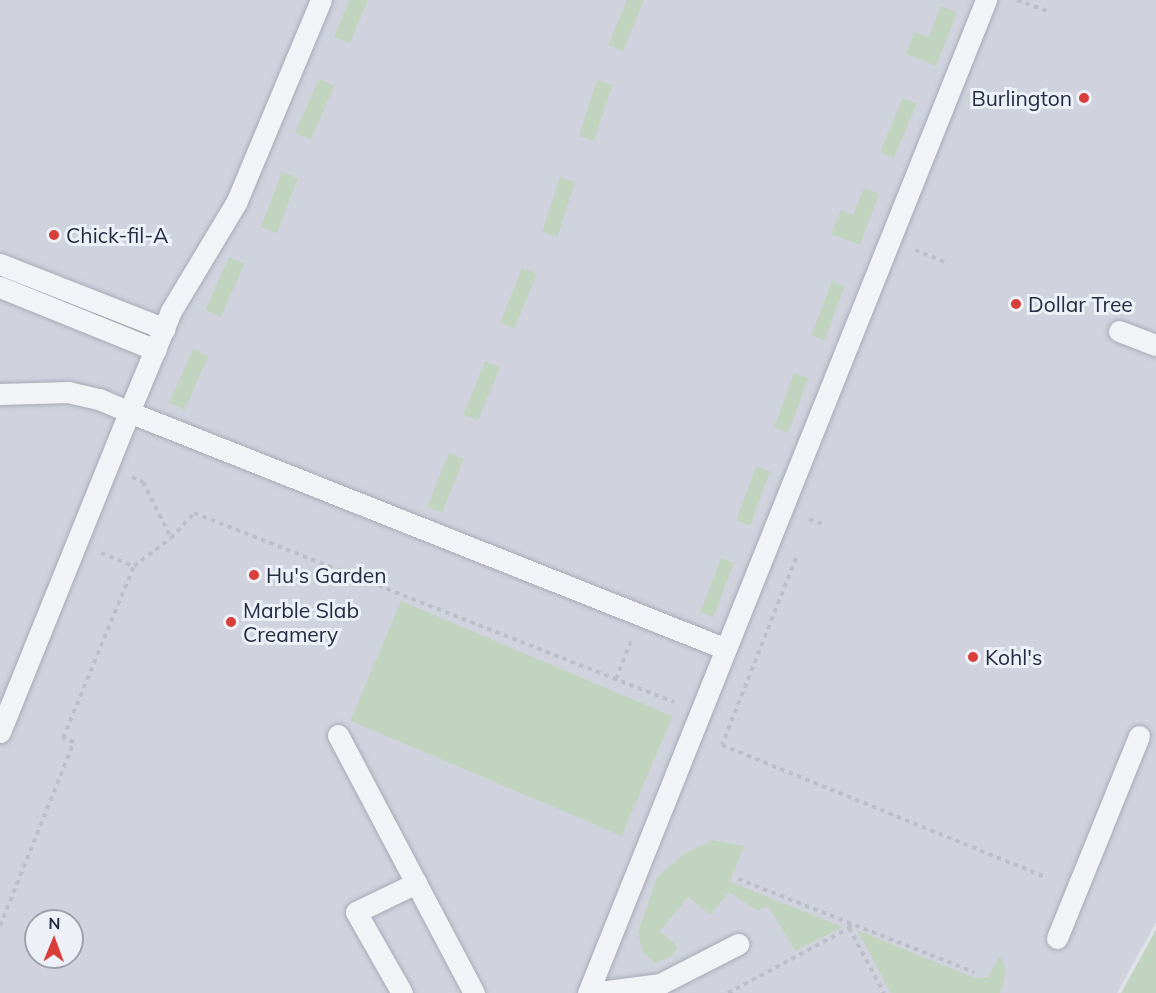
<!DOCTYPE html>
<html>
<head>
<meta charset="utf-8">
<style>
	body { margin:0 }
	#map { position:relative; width:1156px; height:993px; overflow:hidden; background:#dfe1e9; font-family:Mulish,sans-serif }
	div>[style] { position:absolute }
	.built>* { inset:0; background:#d0d3de }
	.green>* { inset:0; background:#c1d4bf; transform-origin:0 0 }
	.path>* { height:4px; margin-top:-2px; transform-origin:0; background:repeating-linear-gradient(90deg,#bdbfc8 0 4.5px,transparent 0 9px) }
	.roads { filter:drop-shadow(0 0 2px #a8aab7) drop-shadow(0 0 2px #a8aab7) }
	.service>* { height:21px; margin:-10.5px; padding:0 10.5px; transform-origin:10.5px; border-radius:10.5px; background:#f2f3f7 }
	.dots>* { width:16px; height:16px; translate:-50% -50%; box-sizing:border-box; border:3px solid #eef0f7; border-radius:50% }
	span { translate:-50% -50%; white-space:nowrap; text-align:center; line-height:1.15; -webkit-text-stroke:6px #eef0f7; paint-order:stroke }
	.poi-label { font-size:21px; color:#262b41 }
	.right { translate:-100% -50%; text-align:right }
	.left { translate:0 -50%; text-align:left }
	.north { position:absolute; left:24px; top:909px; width:60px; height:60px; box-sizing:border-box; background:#eef0f7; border:2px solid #9ea1ae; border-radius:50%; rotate:1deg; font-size:16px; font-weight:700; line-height:24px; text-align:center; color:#262b41 }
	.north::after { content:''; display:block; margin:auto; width:21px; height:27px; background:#d83f3a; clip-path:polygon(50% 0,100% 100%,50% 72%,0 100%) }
</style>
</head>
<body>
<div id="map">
	<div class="built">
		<div style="clip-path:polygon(evenodd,0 0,1156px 0,1156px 922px,1117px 993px,0 993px,0 0,36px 921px,72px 921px,72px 957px,36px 957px,36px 921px)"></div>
	</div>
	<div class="green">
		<div style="clip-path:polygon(349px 0,368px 0,350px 43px,334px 37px)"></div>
		<div style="clip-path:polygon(627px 0,644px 0,623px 51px,608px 45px)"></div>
		<div style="clip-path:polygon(941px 6px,957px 12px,936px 66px,906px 54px,914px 32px,929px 37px)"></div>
		<div style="left:319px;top:79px;width:17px;height:59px;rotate:24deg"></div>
		<div style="left:597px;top:80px;width:16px;height:59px;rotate:18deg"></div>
		<div style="left:903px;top:98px;width:15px;height:59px;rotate:23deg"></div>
		<div style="left:282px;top:172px;width:17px;height:59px;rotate:21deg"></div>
		<div style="left:560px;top:177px;width:16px;height:58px;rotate:18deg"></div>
		<div style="clip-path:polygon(864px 188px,879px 194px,860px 245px,831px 234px,841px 210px,853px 215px)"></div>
		<div style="left:229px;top:257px;width:17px;height:58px;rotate:24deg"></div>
		<div style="left:522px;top:268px;width:16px;height:59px;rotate:22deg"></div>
		<div style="left:832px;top:281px;width:14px;height:58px;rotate:21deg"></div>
		<div style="left:193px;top:349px;width:17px;height:59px;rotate:24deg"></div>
		<div style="left:485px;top:361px;width:16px;height:58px;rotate:22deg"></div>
		<div style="left:794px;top:373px;width:15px;height:58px;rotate:20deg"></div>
		<div style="left:449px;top:453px;width:16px;height:58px;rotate:22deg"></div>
		<div style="left:756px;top:466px;width:15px;height:58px;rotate:20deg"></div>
		<div style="left:721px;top:558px;width:14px;height:58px;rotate:21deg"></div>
		<div style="left:401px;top:601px;width:295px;height:130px;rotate:23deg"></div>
		<div style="clip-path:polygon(713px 840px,744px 846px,730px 882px,843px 927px,795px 951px,768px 906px,757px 911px,729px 892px,710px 915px,688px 897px,660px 931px,678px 947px,671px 957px,655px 963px,642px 951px,638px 932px,657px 877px,685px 853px)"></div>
		<div style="clip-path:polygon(857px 930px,975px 978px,988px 977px,1000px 956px,1006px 970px,1003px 985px,1000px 993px,891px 993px)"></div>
		<div style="clip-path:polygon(1156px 930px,1156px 993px,1121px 993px)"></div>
	</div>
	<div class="path">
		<div style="left:1017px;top:0;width:32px;rotate:20deg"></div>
		<div style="left:915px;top:250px;width:32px;rotate:22deg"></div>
		<div style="left:132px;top:477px;width:12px;rotate:24deg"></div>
		<div style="left:143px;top:482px;width:63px;rotate:63.4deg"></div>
		<div style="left:809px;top:519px;width:17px;rotate:21deg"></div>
		<div style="left:101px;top:553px;width:35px;rotate:22deg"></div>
		<div style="left:796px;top:558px;width:201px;rotate:111.6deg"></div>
		<div style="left:722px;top:745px;width:349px;rotate:22.2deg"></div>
		<div style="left:616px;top:679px;width:41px;rotate:-68.5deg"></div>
		<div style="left:738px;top:879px;width:254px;rotate:21.5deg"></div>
		<div style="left:0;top:926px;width:198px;rotate:-68.1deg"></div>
		<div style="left:74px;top:742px;width:12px;rotate:-160deg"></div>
		<div style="left:63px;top:738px;width:186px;rotate:-67.6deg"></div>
		<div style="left:134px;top:566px;width:46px;rotate:-37.1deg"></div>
		<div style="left:171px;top:538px;width:34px;rotate:-47deg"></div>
		<div style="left:194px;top:513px;width:516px;rotate:21.49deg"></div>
		<div style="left:849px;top:928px;width:74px;rotate:61.7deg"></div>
		<div style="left:728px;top:993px;width:137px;rotate:-28.2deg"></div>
		<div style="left:849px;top:928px;width:9px;rotate:-69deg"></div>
	</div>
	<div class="roads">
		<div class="service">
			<div style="left:0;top:264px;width:177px;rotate:21.5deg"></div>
			<div style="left:0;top:287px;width:168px;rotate:22deg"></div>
			<div style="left:1119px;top:331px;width:40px;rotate:21deg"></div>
			<div style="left:0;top:394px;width:68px;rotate:-1.7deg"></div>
			<div style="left:68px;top:392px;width:32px;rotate:13deg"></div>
			<div style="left:99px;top:399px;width:33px;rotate:23deg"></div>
			<div style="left:129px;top:412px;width:109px;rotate:-67.4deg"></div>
			<div style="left:171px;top:311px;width:126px;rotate:-59deg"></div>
			<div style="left:236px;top:203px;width:220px;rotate:-67.3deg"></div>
			<div style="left:0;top:732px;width:345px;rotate:-68deg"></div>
			<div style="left:129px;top:412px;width:642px;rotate:21.65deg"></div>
			<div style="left:338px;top:735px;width:292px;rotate:62.2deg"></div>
			<div style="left:1057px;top:938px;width:218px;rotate:-67.9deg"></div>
			<div style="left:402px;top:993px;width:93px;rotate:-119.6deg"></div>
			<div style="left:356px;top:912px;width:67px;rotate:-25.8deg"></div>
			<div style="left:588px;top:993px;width:1070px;rotate:-68.16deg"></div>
			<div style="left:592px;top:993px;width:69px;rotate:-7.5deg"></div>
			<div style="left:660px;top:984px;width:88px;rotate:-27.1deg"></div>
		</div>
	</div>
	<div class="dots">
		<div style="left:1084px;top:98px;background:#d83f3a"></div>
		<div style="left:54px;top:235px;background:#d83f3a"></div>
		<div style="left:1016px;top:304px;background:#d83f3a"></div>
		<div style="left:254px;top:575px;background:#d83f3a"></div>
		<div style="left:231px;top:622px;background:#d83f3a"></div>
		<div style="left:973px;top:657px;background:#d83f3a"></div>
	</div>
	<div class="poi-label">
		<span class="right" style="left:1072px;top:98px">Burlington</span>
		<span class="left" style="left:66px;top:235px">Chick-fil-A</span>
		<span class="left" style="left:1028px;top:304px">Dollar Tree</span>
		<span class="left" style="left:266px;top:575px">Hu's Garden</span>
		<span class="left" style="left:243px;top:622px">Marble Slab<br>Creamery</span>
		<span class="left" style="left:985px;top:657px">Kohl's</span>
	</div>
	<div class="north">N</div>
</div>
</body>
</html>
